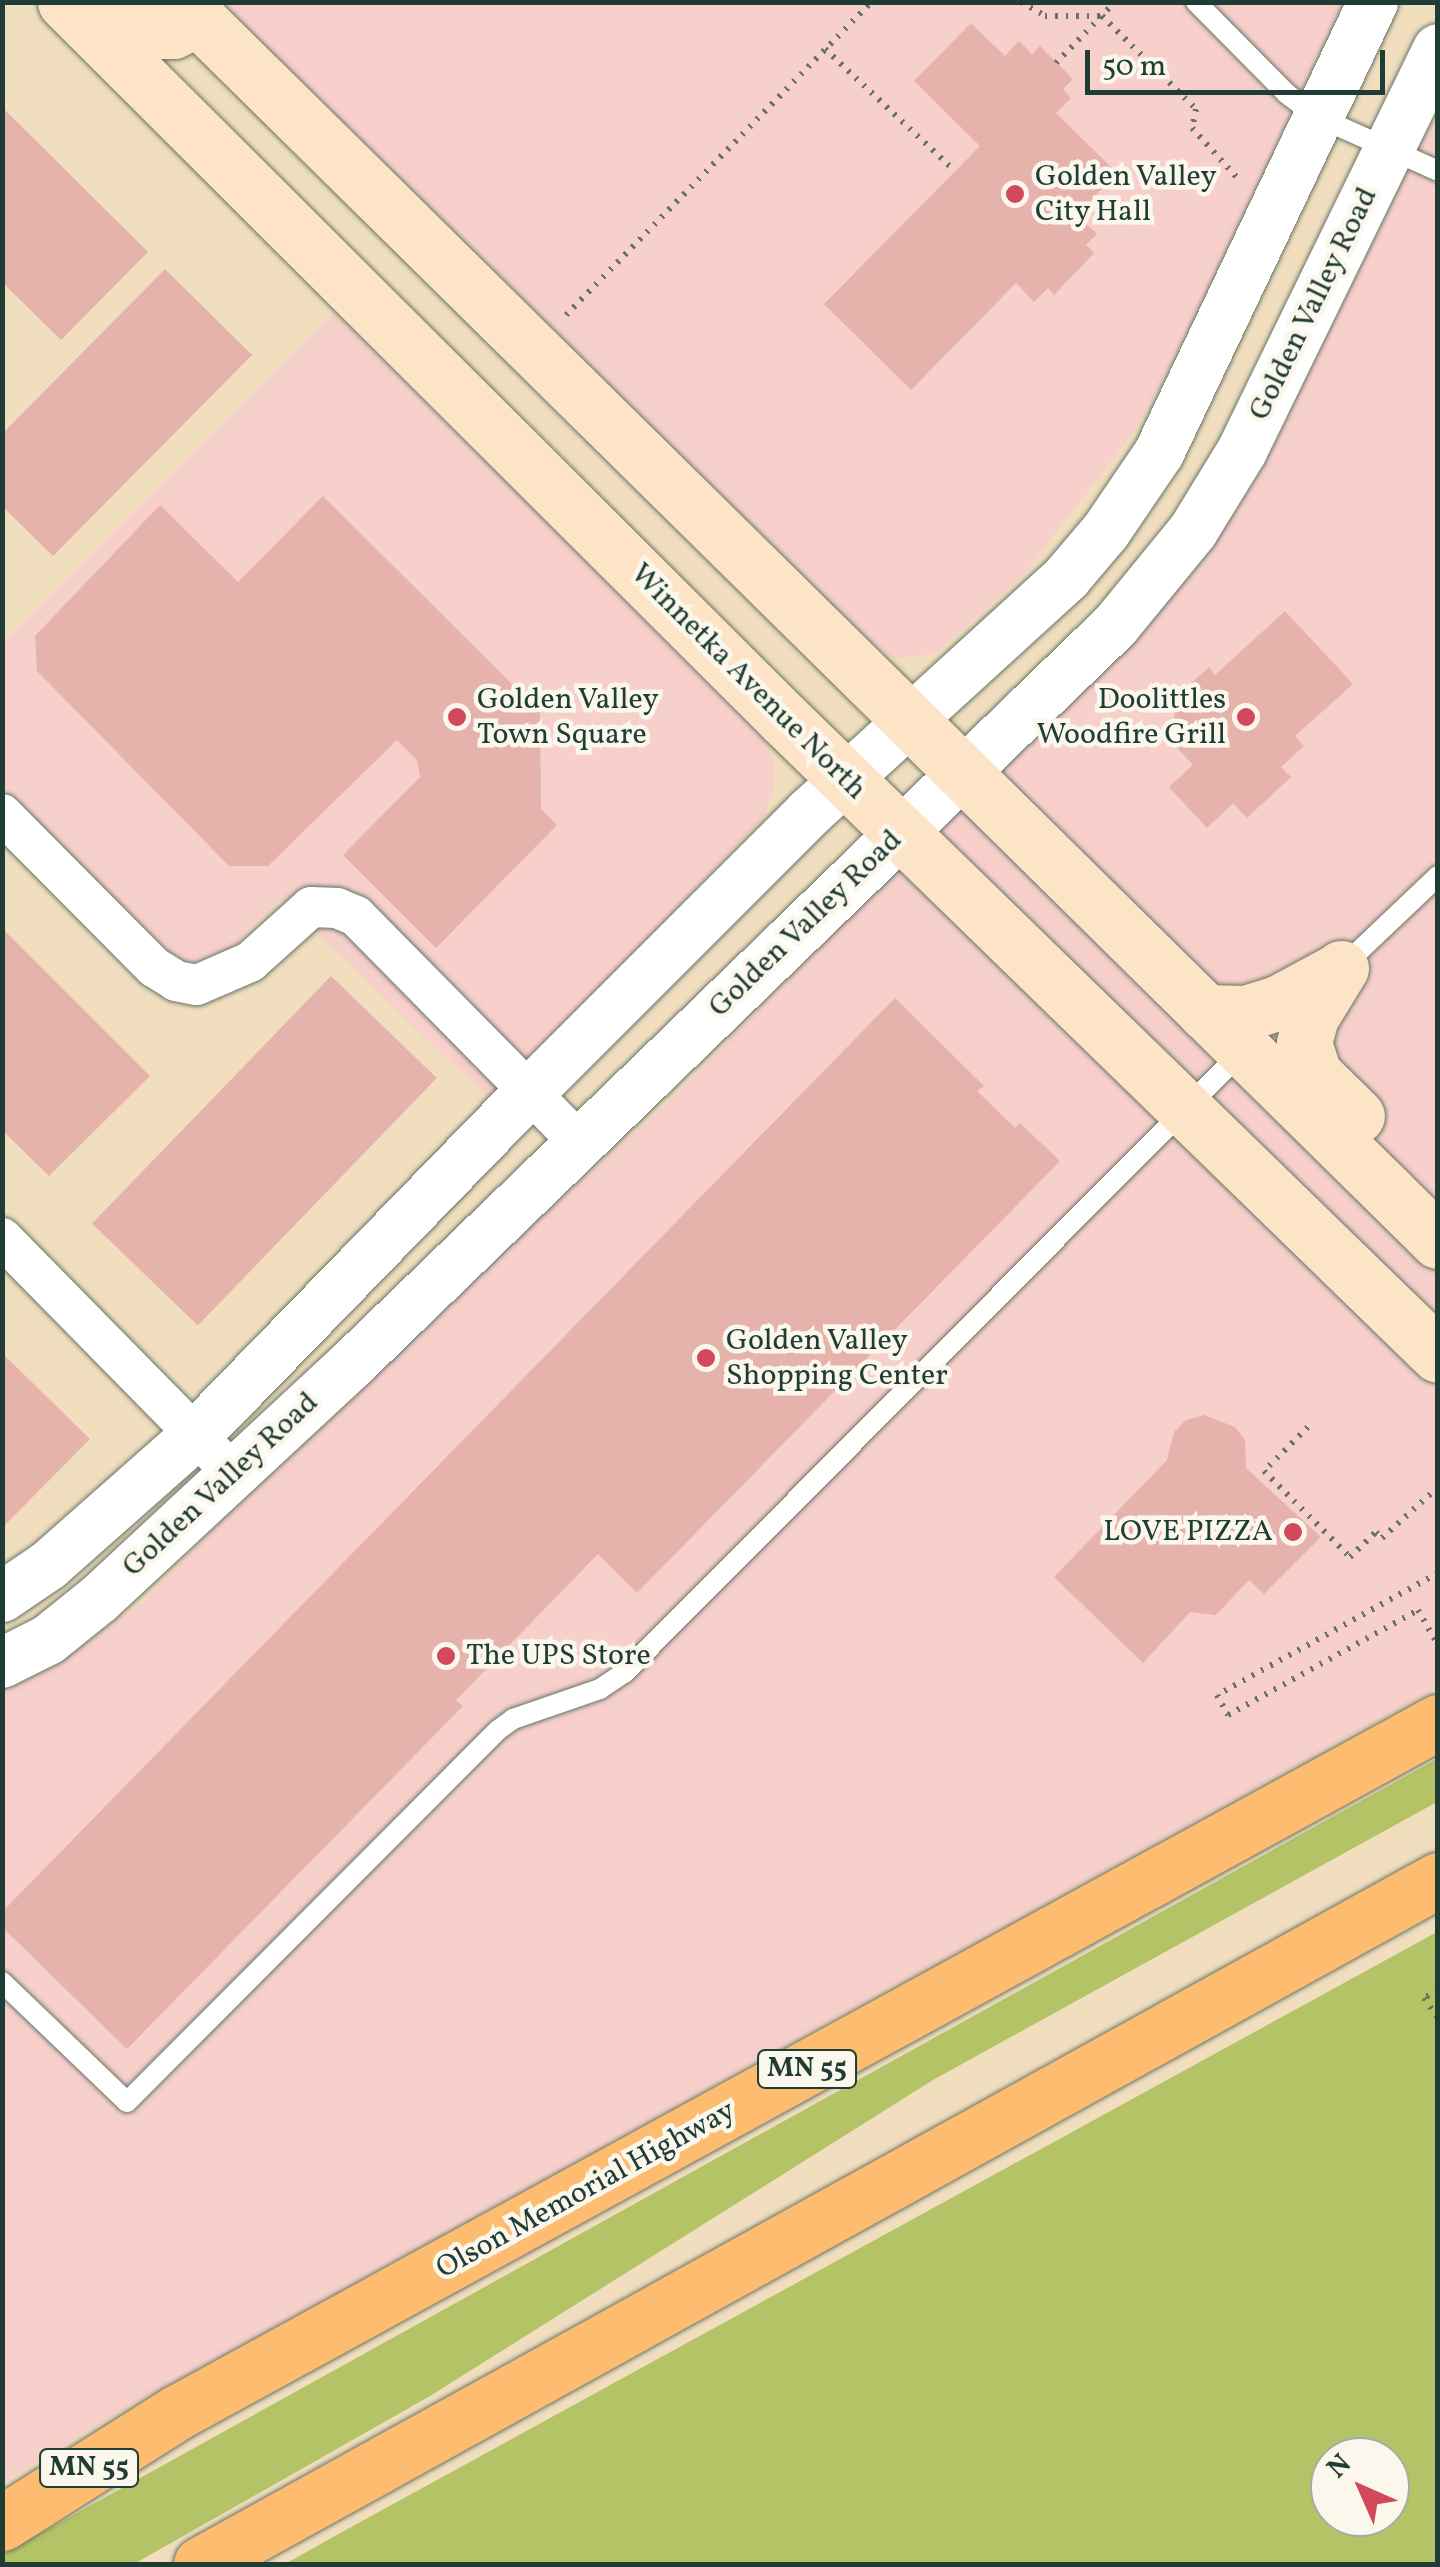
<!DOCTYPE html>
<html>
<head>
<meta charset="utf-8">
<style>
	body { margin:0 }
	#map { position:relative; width:1440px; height:2567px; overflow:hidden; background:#f1debf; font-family:Vollkorn,serif }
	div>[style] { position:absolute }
	.built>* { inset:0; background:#f7d0cc }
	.green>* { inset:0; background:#b4c366 }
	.building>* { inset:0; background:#e5b2ac; transform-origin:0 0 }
	.path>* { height:6px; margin-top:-3px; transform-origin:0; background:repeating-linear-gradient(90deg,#687565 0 2.5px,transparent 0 10.5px) }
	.roads { filter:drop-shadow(0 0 2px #687565) drop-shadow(0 0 2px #687565) }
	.service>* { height:20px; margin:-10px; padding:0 10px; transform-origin:10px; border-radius:10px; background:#fff }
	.minor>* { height:40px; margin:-20px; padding:0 20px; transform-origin:20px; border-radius:20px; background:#fff }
	.tertiary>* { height:50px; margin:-25px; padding:0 25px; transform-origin:25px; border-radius:25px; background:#fff }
	.secondary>* { height:55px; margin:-27.5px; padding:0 27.5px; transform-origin:27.5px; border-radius:27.5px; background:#fee4c6 }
	.trunk>* { height:55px; margin:-27.5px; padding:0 27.5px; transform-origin:27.5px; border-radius:27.5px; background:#fdbc70 }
	.dots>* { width:28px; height:28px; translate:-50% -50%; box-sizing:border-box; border:5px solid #fbf7ec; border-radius:50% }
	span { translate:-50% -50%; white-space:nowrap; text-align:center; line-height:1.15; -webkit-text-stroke:9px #fbf7ec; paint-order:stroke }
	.shield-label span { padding:2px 8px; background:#fbf7ec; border:2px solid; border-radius:8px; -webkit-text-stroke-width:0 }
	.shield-label { font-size:28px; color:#1f3d34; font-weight:700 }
	.poi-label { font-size:30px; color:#1f3d34 }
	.left { translate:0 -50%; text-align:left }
	.right { translate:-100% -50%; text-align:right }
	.street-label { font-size:30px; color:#1f3d34 }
	.frame { position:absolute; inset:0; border:5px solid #1f3d34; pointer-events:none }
	.north { position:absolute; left:1310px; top:2437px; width:100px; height:100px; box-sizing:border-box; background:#fbf7ec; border:2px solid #a3ada2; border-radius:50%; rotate:315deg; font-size:28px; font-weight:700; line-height:40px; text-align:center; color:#1f3d34 }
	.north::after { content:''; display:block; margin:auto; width:35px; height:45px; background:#d1495b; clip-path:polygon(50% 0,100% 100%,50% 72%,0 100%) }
	.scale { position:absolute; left:1085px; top:50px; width:300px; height:45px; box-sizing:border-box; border:5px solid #1f3d34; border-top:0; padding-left:12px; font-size:30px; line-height:35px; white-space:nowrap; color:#1f3d34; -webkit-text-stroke:8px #fbf7ec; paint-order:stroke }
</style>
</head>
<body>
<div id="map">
	<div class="built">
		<div style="clip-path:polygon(223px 3px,1344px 3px,1190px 328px,1139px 425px,1024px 575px,935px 654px,894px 658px,860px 642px,822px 594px)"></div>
		<div style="clip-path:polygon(1437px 73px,1437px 1688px,128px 2407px,3px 2482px,2px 1681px,59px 1657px,142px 1603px,306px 1430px,674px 1097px,1202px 548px)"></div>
		<div style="clip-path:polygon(334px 313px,765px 739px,774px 760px,775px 785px,765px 815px,493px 1103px,280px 898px,225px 956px,195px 964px,165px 951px,3px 788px,2px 644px)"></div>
	</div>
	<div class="green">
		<div style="clip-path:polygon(1437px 1759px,1437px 1802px,933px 2080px,430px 2396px,134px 2564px,3px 2564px,3px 2554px)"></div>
		<div style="clip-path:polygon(evenodd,1437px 1932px,1437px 2564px,285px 2564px,342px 2532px,1437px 1932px,1330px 2457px,1390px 2457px,1390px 2517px,1330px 2517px,1330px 2457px)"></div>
	</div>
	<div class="building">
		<div style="clip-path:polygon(971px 23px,1005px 56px,1019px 41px,1032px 54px,1040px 46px,1073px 79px,1063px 89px,1071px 98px,1056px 113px,1117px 173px,1077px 215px,1097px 234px,1086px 245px,1094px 253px,1054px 295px,1048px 288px,1034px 302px,1016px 283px,911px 390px,824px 304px,980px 146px,914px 81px)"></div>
		<div style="clip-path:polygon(2px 107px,148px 252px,61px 340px,2px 282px)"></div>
		<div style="clip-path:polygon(165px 269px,252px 355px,53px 556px,2px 506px,2px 434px)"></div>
		<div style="clip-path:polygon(323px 496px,540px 712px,541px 809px,557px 825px,436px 948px,343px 855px,420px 777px,417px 760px,397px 740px,268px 866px,229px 866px,37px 671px,35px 636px,160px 505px,238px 582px)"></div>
		<div style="clip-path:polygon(1285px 611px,1353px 684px,1295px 736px,1304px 746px,1281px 767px,1291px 777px,1247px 818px,1233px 803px,1207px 828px,1169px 787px,1193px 765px,1172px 742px,1176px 697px,1209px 667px,1215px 675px)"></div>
		<div style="clip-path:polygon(2px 928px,150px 1076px,49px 1176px,2px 1130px)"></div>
		<div style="left:331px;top:976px;width:147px;height:344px;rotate:44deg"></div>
		<div style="clip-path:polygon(895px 998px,984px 1086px,977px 1091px,1015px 1128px,1020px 1123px,1060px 1161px,637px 1593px,598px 1554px,456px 1700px,463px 1706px,127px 2049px,2px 1927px,2px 1912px)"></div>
		<div style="clip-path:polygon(2px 1353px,90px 1439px,2px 1528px)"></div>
		<div style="clip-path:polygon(1204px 1415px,1235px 1427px,1245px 1440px,1246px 1468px,1321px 1537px,1264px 1594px,1249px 1580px,1216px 1615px,1190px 1612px,1143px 1663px,1054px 1577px,1167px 1460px,1174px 1432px,1186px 1420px)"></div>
	</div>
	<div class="path">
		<div style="left:1021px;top:2px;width:28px;rotate:30deg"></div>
		<div style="left:1045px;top:16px;width:57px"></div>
		<div style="left:1102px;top:16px;width:132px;rotate:44.7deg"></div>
		<div style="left:1196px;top:109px;width:19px;rotate:102deg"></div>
		<div style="left:1192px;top:128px;width:72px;rotate:47.8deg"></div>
		<div style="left:825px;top:49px;width:178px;rotate:43.2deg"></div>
		<div style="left:1056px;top:63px;width:85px;rotate:-46deg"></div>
		<div style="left:566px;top:315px;width:437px;rotate:-45.7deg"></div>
		<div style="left:1308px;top:1427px;width:62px;rotate:135deg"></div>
		<div style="left:1264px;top:1471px;width:122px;rotate:45deg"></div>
		<div style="left:1350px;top:1557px;width:36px;rotate:-44deg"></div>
		<div style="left:1376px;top:1532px;width:8px;rotate:45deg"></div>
		<div style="left:1382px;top:1538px;width:76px;rotate:-42.3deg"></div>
		<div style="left:1438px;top:1573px;width:252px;rotate:151.1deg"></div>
		<div style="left:1217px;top:1695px;width:23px;rotate:61deg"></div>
		<div style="left:1228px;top:1715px;width:217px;rotate:-28.9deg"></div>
		<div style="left:1418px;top:1610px;width:40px;rotate:60.3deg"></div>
		<div style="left:1438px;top:1990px;width:16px;rotate:150deg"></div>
		<div style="left:1424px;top:1998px;width:24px;rotate:55deg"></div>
	</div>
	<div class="roads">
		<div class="service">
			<div style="left:1196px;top:2px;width:129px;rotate:45.3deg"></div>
			<div style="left:1287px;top:94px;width:39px;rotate:37deg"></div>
			<div style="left:1318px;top:117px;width:132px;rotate:24.2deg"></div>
			<div style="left:1341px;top:968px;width:134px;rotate:-43.5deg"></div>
			<div style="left:2px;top:1982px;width:173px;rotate:43.8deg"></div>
			<div style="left:127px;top:2102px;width:525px;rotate:-45.08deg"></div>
			<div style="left:498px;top:1730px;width:19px;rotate:-36deg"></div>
			<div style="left:513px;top:1719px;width:92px;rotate:-19deg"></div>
			<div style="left:600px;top:1689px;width:29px;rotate:-34deg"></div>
			<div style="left:624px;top:1673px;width:879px;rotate:-45.14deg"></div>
		</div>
		<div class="minor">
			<div style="left:2px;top:814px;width:216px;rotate:45.2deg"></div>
			<div style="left:154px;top:967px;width:26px;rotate:32deg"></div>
			<div style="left:176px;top:981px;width:21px;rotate:11deg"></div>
			<div style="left:197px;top:985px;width:58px;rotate:-23.5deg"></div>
			<div style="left:250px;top:962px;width:82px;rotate:-42deg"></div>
			<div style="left:311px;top:907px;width:26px;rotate:2deg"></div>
			<div style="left:337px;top:908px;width:21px;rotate:23deg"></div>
			<div style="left:356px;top:916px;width:319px;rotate:45.4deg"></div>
			<div style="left:2px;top:1238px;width:331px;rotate:45.5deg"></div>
		</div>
		<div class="tertiary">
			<div style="left:2px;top:1597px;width:57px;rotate:-34.2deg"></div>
			<div style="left:49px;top:1565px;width:196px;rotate:-41.5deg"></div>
			<div style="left:196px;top:1435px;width:479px;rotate:-45.8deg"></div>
			<div style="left:530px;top:1092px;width:396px;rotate:-45deg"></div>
			<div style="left:810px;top:812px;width:348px;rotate:-42.4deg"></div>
			<div style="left:1067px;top:577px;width:60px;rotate:-49.7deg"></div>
			<div style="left:1106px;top:531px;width:94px;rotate:-55.8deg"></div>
			<div style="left:1159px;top:453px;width:499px;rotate:-64.6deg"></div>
			<div style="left:2px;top:1663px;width:51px;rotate:-26.6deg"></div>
			<div style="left:48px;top:1640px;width:65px;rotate:-38.8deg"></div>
			<div style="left:99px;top:1599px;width:348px;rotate:-42.9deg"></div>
			<div style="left:354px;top:1362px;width:1060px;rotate:-44.04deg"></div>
			<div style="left:1116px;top:625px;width:122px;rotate:-50.7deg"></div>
			<div style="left:1193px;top:531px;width:94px;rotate:-58.5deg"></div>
			<div style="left:1242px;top:451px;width:447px;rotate:-64deg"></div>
		</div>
		<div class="secondary">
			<div style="left:65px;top:2px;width:1015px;rotate:44.92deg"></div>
			<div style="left:784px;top:719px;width:912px;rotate:44.2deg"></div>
			<div style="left:117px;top:2px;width:21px;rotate:45deg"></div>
			<div style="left:132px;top:17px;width:32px;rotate:26deg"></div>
			<div style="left:161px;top:31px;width:12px"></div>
			<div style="left:173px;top:31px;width:28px;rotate:-26deg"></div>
			<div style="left:181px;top:2px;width:1765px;rotate:44.59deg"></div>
			<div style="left:1341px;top:968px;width:57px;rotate:121.5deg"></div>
			<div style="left:1311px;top:1017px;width:27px;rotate:105deg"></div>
			<div style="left:1304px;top:1043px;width:33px;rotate:72deg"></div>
			<div style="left:1314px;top:1074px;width:60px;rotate:44.3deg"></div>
			<div style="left:1205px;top:1012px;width:40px;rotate:1.4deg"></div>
			<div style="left:1245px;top:1013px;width:34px;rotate:-17deg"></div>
			<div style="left:1278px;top:1003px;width:69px;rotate:-28.4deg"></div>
		</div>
		<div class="trunk">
			<div style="left:2px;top:2523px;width:206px;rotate:-32.3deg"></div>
			<div style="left:176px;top:2413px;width:1439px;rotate:-28.7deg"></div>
			<div style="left:201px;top:2564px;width:1414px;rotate:-28.94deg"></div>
		</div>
	</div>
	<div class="dots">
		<div style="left:1015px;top:194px;background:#d1495b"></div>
		<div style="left:457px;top:717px;background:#d1495b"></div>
		<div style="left:1246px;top:717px;background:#d1495b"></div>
		<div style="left:706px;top:1358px;background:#d1495b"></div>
		<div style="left:1293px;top:1532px;background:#d1495b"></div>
		<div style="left:446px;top:1656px;background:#d1495b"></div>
	</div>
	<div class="shield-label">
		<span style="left:807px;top:2069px">MN 55</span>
		<span style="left:89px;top:2468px">MN 55</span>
	</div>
	<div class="poi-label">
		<span class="left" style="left:1035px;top:194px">Golden Valley<br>City Hall</span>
		<span class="left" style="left:477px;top:717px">Golden Valley<br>Town Square</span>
		<span class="right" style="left:1226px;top:717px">Doolittles<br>Woodfire Grill</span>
		<span class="left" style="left:726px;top:1358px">Golden Valley<br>Shopping Center</span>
		<span class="right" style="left:1273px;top:1532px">LOVE PIZZA</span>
		<span class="left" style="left:466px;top:1656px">The UPS Store</span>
	</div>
	<div class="street-label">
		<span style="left:1314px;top:304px;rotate:-64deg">Golden Valley Road</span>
		<span style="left:748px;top:682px;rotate:45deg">Winnetka Avenue North</span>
		<span style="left:806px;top:924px;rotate:-44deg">Golden Valley Road</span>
		<span style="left:221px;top:1485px;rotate:-43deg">Golden Valley Road</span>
		<span style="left:586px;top:2190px;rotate:-29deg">Olson Memorial Highway</span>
	</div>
	<div class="frame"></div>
	<div class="north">N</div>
	<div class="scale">50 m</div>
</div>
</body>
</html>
